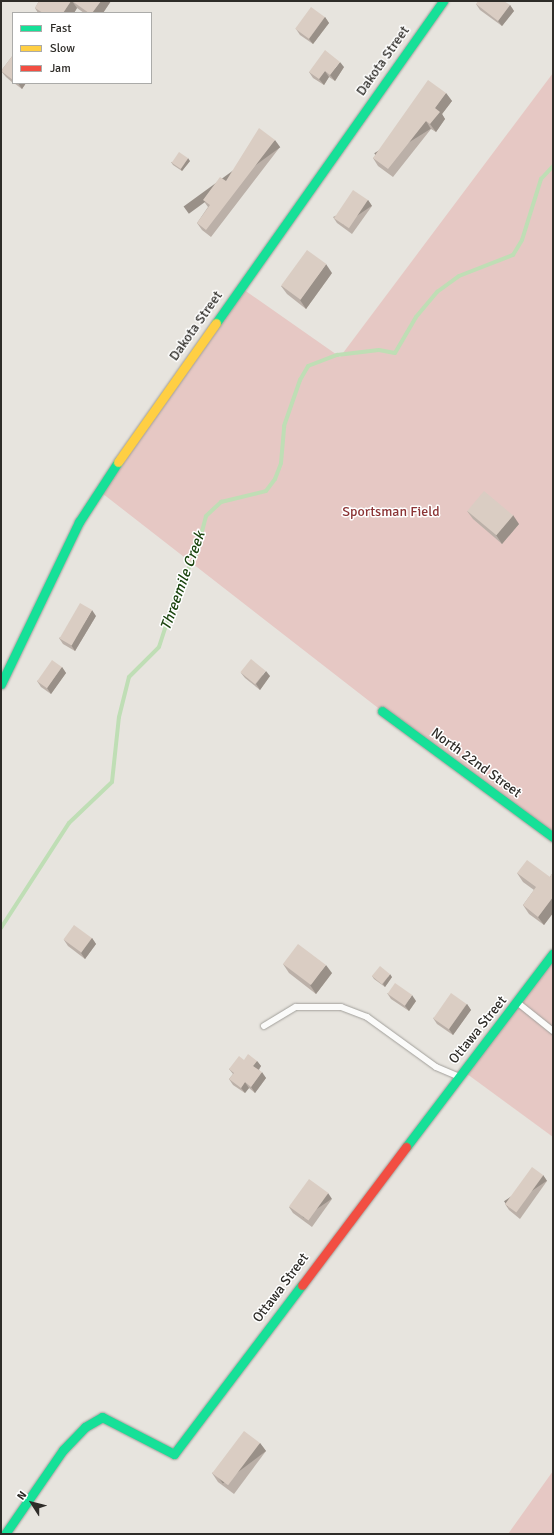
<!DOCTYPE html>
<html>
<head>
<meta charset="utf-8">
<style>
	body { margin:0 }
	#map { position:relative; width:554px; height:1535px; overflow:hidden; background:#e7e4de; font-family:Signika,sans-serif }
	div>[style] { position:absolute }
	.green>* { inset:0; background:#e6c8c4 }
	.stream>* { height:4px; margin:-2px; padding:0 2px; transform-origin:2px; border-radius:2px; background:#bfdeb5 }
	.roads { filter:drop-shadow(0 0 1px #a19f9a) drop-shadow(0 0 1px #a19f9a) }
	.lane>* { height:6px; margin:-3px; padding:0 3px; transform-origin:3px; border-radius:3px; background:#fbfbfa }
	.fast>* { height:9px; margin:-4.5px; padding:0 4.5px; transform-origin:4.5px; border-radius:4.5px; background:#16e098 }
	.slow>* { height:9px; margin:-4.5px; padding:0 4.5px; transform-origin:4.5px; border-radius:4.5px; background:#ffcf43 }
	.jam>* { height:9px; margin:-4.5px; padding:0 4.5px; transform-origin:4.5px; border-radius:4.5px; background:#f24e42 }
	.wall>* { inset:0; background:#bbb0a8 }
	.shaded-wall>* { inset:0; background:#999088; transform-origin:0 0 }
	.building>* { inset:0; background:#dacdc3; transform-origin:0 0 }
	span { translate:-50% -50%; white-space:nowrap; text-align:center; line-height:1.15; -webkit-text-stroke:3px #fff; paint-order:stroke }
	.street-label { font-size:14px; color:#2e2c28 }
	.park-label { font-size:14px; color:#8b3435 }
	.water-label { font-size:15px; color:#1b450f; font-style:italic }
	.frame { position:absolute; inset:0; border:2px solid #2e2c28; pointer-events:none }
	.legend { position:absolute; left:12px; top:12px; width:140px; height:72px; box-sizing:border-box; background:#fff; border:1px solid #ababa9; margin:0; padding:5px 7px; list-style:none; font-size:12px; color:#2e2c28 }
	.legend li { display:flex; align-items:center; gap:8px; height:20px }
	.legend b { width:20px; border:1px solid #ababa9 }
	.north { position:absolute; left:12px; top:1483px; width:40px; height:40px; -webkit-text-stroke:3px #fff; paint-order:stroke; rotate:306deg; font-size:11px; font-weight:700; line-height:16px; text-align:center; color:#2e2c28 }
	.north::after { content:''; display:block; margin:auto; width:14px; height:18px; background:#2e2c28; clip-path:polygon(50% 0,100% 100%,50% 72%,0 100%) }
</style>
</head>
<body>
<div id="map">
	<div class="green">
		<div style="clip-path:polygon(553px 73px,553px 837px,382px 711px,98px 490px,240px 287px,340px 357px)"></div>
		<div style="clip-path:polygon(553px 953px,553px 1137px,463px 1071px)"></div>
		<div style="clip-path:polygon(553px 1471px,553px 1534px,508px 1534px)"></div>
	</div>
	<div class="stream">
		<div style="left:1px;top:928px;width:125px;rotate:-57.1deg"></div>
		<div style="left:69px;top:823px;width:59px;rotate:-43.6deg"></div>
		<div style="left:112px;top:782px;width:65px;rotate:-83.9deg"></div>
		<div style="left:119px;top:717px;width:41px;rotate:-76deg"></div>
		<div style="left:129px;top:677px;width:42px;rotate:-45deg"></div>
		<div style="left:159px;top:647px;width:68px;rotate:-72.1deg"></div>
		<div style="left:180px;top:582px;width:28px;rotate:-58deg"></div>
		<div style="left:195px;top:558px;width:43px;rotate:-75.3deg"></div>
		<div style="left:206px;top:516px;width:21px;rotate:-43deg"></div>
		<div style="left:221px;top:502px;width:46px;rotate:-13.7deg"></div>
		<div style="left:266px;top:491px;width:15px;rotate:-53deg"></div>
		<div style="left:275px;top:479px;width:17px;rotate:-69deg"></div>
		<div style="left:281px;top:463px;width:37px;rotate:-85deg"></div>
		<div style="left:284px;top:426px;width:49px;rotate:-70.8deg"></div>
		<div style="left:300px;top:380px;width:16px;rotate:-60deg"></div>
		<div style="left:308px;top:366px;width:31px;rotate:-21deg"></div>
		<div style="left:337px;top:355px;width:42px;rotate:-6.8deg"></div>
		<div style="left:379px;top:350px;width:16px;rotate:11deg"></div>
		<div style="left:395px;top:353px;width:42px;rotate:-59.7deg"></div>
		<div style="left:416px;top:317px;width:33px;rotate:-50deg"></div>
		<div style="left:437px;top:292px;width:27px;rotate:-36deg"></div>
		<div style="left:459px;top:276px;width:58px;rotate:-21.3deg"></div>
		<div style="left:513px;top:255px;width:17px;rotate:-59deg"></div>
		<div style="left:522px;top:240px;width:64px;rotate:-72.7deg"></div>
		<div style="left:541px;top:179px;width:18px;rotate:-47deg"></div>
	</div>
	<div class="roads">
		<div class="lane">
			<div style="left:518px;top:1003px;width:45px;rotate:38.7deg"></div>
			<div style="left:264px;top:1026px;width:37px;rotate:-31deg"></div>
			<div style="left:296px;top:1007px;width:45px"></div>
			<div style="left:341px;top:1007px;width:28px;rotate:21deg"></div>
			<div style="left:367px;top:1017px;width:85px;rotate:35.9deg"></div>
			<div style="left:436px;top:1067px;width:23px;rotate:23deg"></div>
		</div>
		<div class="fast">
			<div style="left:216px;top:323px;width:394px;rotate:-54.8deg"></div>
			<div style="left:1px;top:684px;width:180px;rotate:-64.3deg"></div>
			<div style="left:79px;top:522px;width:72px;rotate:-57deg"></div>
			<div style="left:382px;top:711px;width:212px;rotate:36.4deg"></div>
			<div style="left:406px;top:1147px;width:243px;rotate:-52.8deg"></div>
			<div style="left:5px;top:1534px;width:102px;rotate:-55.4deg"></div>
			<div style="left:63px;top:1450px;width:32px;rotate:-46deg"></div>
			<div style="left:85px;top:1427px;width:20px;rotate:-30deg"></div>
			<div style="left:102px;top:1417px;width:81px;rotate:27.2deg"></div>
			<div style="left:174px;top:1454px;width:212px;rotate:-52.9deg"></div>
		</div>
		<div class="slow">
			<div style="left:118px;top:462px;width:170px;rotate:-54.8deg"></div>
		</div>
		<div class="jam">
			<div style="left:302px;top:1285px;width:173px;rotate:-53deg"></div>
		</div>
	</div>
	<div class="wall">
		<div style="clip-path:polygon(39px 1px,111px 1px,103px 13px,84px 13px,77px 8px,74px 13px,38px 13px,35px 8px)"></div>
		<div style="clip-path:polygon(476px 4px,510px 5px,514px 11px,502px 26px,480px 10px)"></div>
		<div style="clip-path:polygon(325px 17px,329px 23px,313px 44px,300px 35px,296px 29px)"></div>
		<div style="clip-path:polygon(13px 55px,13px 83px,6px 77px,1px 71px)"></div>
		<div style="clip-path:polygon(344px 67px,335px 81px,329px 77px,324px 85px,313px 78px,309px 72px)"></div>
		<div style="clip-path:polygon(14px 83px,26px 83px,22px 89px)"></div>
		<div style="clip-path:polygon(446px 93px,452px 101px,442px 114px,445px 119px,436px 132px,431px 129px,393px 177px,378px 166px,373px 158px)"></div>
		<div style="clip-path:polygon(280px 147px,211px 237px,202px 230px,197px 223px,208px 207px,203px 200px,226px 181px)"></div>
		<div style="clip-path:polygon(190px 161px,182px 171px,173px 165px,171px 162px)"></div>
		<div style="clip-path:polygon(368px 200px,372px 206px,352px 234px,337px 223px,333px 217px)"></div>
		<div style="clip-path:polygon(332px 273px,306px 309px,287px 294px,281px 286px)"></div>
		<div style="clip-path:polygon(467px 511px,519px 524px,502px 544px,473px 519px)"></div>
		<div style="clip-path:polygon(96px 616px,75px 651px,63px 644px,59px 638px)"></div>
		<div style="clip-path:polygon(62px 667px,66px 673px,51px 694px,41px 687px,37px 681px)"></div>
		<div style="clip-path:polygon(241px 673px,270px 676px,260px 690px,245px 678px)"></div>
		<div style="clip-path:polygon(553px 872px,553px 913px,544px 925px,529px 914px,523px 905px,534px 890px,523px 882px,517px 873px,550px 877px)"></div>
		<div style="clip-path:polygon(92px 938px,96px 944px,85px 959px,68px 946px,64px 940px)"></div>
		<div style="clip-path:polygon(283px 964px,332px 973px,316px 994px,289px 973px)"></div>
		<div style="clip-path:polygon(372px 976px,392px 977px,385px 987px,374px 979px)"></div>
		<div style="clip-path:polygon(387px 993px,416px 1001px,409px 1011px,391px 999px)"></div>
		<div style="clip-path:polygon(467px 1004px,471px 1010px,453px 1035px,437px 1024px,433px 1018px)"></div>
		<div style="clip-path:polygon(244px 1060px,257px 1061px,261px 1066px,259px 1070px,266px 1078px,255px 1093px,249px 1088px,245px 1093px,233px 1085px,229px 1079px,233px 1074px,229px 1069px)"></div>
		<div style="clip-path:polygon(543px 1175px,547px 1181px,520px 1219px,509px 1210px,505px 1204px)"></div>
		<div style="clip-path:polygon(332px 1199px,312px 1227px,293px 1213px,289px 1207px)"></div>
		<div style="clip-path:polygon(260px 1443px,266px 1451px,234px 1494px,218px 1482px,212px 1473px)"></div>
	</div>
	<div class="shaded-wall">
		<div style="clip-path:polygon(71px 1px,72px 1px,77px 8px,74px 13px,63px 13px)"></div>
		<div style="clip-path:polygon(101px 1px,111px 1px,103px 13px,92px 13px)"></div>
		<div style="clip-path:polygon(510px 5px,514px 11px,502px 26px,498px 21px)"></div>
		<div style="clip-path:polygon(325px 17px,329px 23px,313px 44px,309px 39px)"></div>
		<div style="clip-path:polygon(340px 62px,344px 67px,335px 81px,330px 75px)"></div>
		<div style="clip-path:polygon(325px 71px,329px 77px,324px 85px,319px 79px)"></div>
		<div style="clip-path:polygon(18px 83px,26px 83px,22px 89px)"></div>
		<div style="clip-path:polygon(446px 93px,452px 101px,442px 114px,445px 119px,436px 132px,430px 124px,435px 108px)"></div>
		<div style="left:426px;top:121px;width:9px;height:61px;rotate:58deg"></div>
		<div style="left:275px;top:140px;width:9px;height:113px;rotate:54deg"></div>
		<div style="clip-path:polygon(188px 158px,190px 161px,182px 171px,180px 168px)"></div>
		<div style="left:368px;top:200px;width:7px;height:34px;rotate:56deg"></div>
		<div style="clip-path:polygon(326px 264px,332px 273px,306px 309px,300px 300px)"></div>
		<div style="clip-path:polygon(513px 515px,519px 524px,502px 544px,496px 535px)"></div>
		<div style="clip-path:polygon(92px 610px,96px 616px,75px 651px,71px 645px)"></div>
		<div style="clip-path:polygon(62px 667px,66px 673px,51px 694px,47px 688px)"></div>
		<div style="clip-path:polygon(266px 671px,270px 676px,260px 690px,256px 684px)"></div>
		<div style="clip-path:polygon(553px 897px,553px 913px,544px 925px,538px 917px)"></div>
		<div style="clip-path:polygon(92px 938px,96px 944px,85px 959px,81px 953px)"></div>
		<div style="clip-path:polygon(326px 965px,332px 973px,316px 994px,310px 985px)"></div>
		<div style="clip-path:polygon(390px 974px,392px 977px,385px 987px,383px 984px)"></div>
		<div style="clip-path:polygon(412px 995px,416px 1001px,409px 1011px,405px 1006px)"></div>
		<div style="clip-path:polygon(467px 1004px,471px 1010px,453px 1035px,449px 1029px)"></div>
		<div style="clip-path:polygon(257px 1061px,261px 1066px,257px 1072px,253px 1066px)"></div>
		<div style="clip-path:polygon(262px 1072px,266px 1078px,255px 1093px,251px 1087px)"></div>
		<div style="clip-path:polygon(245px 1082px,249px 1088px,245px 1093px,241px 1088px)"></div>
		<div style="left:543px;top:1175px;width:7px;height:47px;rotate:56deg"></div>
		<div style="left:328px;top:1193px;width:7px;height:34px;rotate:56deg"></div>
		<div style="left:260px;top:1443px;width:10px;height:54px;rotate:53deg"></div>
	</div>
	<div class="building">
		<div style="clip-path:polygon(39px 1px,71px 1px,63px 13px,43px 13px,35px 8px)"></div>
		<div style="clip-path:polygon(72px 1px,101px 1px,92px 13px,89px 13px)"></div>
		<div style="clip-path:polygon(478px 1px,504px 1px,510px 5px,498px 21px,476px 4px)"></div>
		<div style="left:311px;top:7px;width:17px;height:27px;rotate:36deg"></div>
		<div style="clip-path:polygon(325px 50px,340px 62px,330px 75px,325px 71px,319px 79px,309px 72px)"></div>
		<div style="clip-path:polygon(13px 55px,13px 80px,1px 71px)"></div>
		<div style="clip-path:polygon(428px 80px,446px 93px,435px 108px,440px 112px,430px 124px,426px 121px,388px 169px,373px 158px)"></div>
		<div style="clip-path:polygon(259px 128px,275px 140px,206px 230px,197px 223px,210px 205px,203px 200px,220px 177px,226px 181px)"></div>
		<div style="left:179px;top:152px;width:11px;height:13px;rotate:34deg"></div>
		<div style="left:353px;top:190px;width:18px;height:34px;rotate:34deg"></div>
		<div style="left:307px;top:250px;width:24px;height:44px;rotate:36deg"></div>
		<div style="left:484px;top:491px;width:38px;height:26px;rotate:40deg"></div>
		<div style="left:80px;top:603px;width:14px;height:41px;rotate:30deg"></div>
		<div style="left:251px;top:659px;width:19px;height:17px;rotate:39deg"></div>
		<div style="left:52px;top:660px;width:12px;height:26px;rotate:35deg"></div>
		<div style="clip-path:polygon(527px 860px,550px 877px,553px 872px,553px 897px,538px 917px,523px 905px,536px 887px,517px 873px)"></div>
		<div style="left:74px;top:925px;width:22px;height:18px;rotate:36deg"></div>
		<div style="left:298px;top:944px;width:35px;height:25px;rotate:37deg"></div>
		<div style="left:380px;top:966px;width:13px;height:13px;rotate:39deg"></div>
		<div style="left:395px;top:983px;width:21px;height:13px;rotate:35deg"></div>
		<div style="left:451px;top:993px;width:19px;height:31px;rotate:35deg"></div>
		<div style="clip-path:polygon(248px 1054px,257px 1061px,253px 1066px,262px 1072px,251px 1087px,245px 1082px,241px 1088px,229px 1079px,234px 1073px,229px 1069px,239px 1056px,244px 1060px)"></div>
		<div style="left:532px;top:1167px;width:14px;height:46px;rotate:36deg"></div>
		<div style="left:309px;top:1179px;width:24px;height:34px;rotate:36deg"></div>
		<div style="left:244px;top:1431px;width:20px;height:53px;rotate:37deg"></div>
	</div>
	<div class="street-label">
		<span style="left:383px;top:61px;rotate:-55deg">Dakota Street</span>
		<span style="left:196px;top:326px;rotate:-55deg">Dakota Street</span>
		<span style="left:476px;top:763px;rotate:36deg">North 22nd Street</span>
		<span style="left:478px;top:1030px;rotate:-51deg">Ottawa Street</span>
		<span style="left:281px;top:1288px;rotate:-53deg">Ottawa Street</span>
	</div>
	<div class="park-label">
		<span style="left:391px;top:512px">Sportsman Field</span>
	</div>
	<div class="water-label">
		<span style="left:183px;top:581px;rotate:-70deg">Threemile Creek</span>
	</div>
	<div class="frame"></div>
	<ul class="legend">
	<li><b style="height:5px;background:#16e098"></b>Fast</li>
	<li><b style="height:5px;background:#ffcf43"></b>Slow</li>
	<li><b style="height:5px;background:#f24e42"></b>Jam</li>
	</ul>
	<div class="north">N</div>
</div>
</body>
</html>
